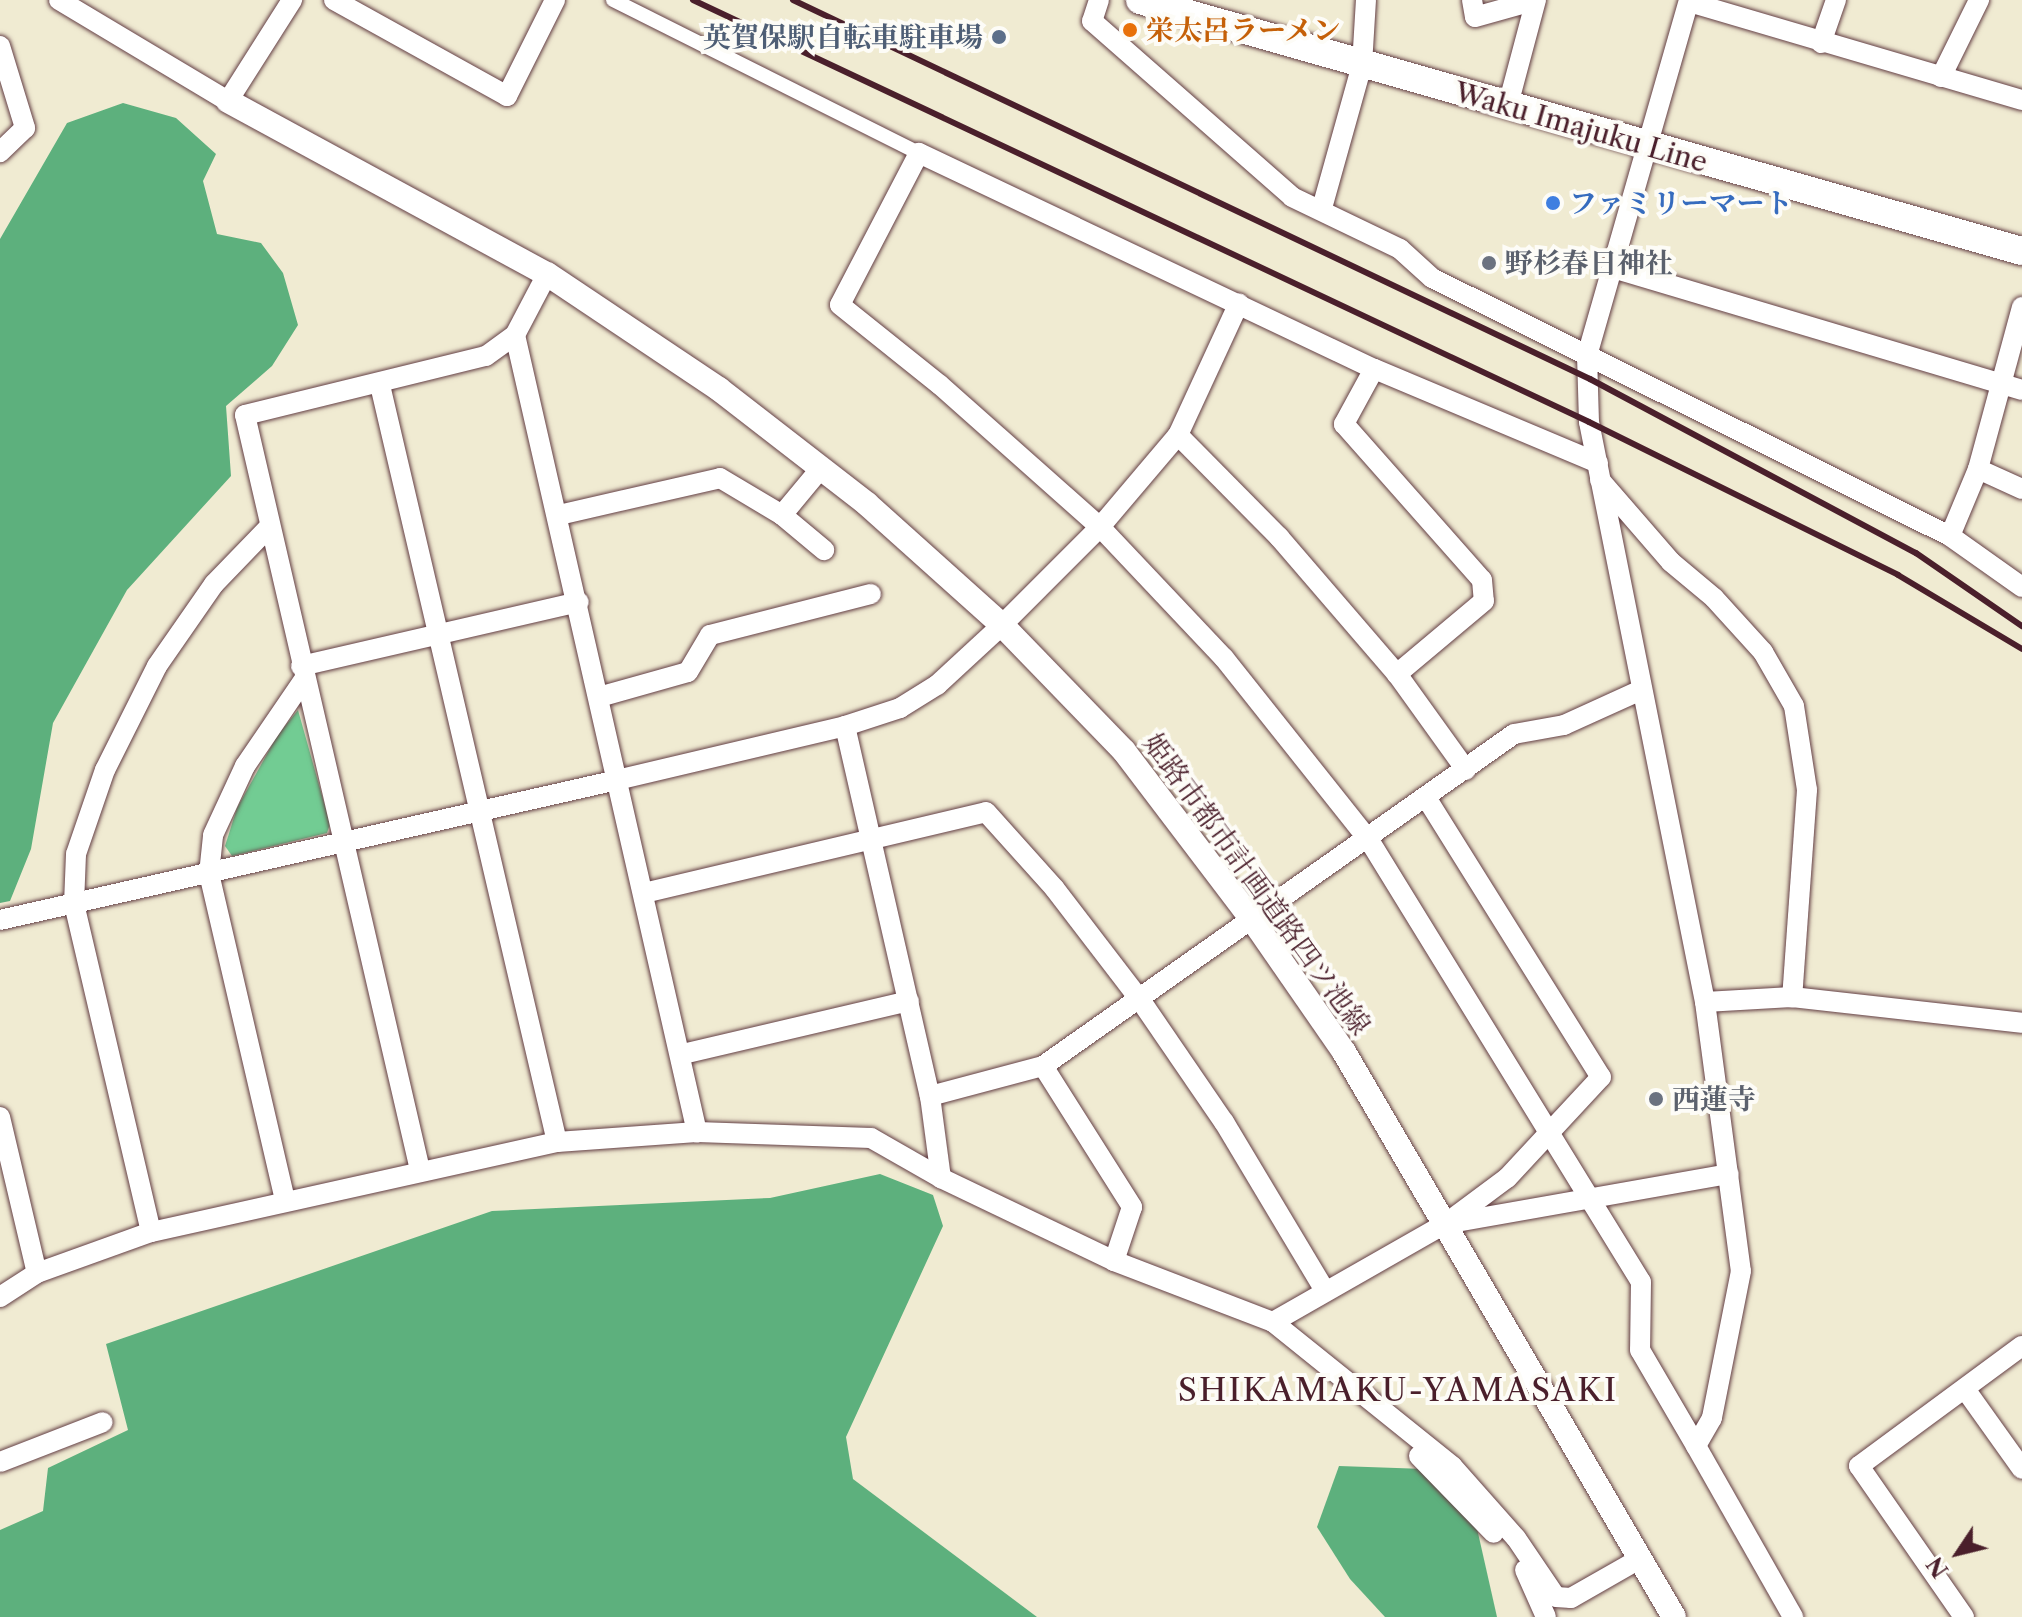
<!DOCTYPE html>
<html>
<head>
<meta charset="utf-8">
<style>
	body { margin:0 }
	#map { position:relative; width:2022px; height:1617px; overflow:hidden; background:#f0ebd2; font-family:"Libre Caslon Text","Noto Serif JP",serif }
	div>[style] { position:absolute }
	.green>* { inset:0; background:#72cc93 }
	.forest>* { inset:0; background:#5db07d }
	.roads { filter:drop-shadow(0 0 2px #633e44) drop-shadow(0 0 2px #633e44) }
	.pedestrian>* { height:14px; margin:-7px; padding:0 7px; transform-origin:7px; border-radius:7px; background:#fff }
	.minor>* { height:20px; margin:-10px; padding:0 10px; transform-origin:10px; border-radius:10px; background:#fff }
	.tertiary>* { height:24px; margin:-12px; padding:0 12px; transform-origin:12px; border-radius:12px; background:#fff }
	.secondary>* { height:28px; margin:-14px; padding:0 14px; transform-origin:14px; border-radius:14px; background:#fff }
	.rail>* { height:6px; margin:-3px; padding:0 3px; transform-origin:3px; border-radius:3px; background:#4a1f2b }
	.dots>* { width:22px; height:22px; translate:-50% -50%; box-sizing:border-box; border:4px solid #fdfcf7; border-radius:50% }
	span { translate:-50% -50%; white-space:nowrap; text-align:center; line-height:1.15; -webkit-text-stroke:8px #fdfcf7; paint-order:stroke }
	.food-label { font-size:28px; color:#c56008; font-weight:700 }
	.left { translate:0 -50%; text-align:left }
	.service-label { font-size:28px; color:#4e5e75; font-weight:700 }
	.right { translate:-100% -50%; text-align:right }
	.street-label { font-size:28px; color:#4a1f2b }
	.shop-label { font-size:28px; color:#366cbe; font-weight:700 }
	.worship-label { font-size:28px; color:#5b616d; font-weight:700 }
	.quarter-label { font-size:32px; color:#4a1f2b; letter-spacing:2px }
	.north { position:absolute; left:1918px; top:1513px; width:80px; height:80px; -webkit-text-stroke:6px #fdfcf7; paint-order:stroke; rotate:235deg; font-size:22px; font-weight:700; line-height:32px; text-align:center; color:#4a1f2b }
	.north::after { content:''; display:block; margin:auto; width:28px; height:36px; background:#4a1f2b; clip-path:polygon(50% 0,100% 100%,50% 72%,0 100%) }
</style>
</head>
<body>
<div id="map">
	<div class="green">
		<div style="clip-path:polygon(298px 710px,330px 824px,327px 833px,232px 856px,225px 846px,237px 808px,277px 736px)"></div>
	</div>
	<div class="forest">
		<div style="clip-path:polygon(123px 103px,176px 118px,216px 154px,203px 181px,217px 234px,261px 243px,283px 273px,298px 325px,272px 366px,226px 406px,231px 476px,127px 590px,53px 723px,31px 849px,10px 901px,0 903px,0 239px,67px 123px)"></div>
		<div style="clip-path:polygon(880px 1174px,933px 1195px,943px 1226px,846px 1437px,853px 1479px,1037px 1617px,0 1617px,0 1530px,43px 1511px,48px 1468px,128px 1430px,106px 1344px,492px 1211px,770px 1198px)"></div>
		<div style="clip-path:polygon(1339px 1466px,1425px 1469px,1476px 1524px,1497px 1617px,1385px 1617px,1350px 1579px,1317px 1527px)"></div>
	</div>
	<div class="roads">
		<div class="pedestrian">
			<div style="left:613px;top:0;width:342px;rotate:26.6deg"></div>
		</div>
		<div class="minor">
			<div style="left:59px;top:0;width:197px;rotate:30.9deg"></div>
			<div style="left:228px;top:101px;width:120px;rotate:-57.6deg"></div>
			<div style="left:334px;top:0;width:198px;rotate:29deg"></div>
			<div style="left:507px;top:96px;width:107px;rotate:-63.4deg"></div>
			<div style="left:1099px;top:0;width:22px;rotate:108deg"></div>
			<div style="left:1092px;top:21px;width:266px;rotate:41.3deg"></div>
			<div style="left:1292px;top:197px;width:120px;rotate:25.7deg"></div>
			<div style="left:1400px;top:249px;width:43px;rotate:42.2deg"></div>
			<div style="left:1432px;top:278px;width:579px;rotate:26.48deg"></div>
			<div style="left:1950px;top:536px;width:88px;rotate:35.3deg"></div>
			<div style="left:1472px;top:0;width:17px;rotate:80deg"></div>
			<div style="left:1475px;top:17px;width:63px;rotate:-15.6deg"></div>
			<div style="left:1689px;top:0;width:369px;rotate:106deg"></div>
			<div style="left:1587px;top:355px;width:67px;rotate:88.3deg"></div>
			<div style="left:1589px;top:422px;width:591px;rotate:78.69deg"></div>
			<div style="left:1705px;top:1002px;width:271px;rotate:82.4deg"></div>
			<div style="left:1741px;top:1271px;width:150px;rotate:101.2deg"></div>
			<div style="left:1712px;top:1418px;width:32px;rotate:120deg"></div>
			<div style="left:1696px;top:1446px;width:197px;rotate:60.4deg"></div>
			<div style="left:1689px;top:2px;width:347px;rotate:16.4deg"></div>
			<div style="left:1821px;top:43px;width:46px;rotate:-70.8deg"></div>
			<div style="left:0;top:46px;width:86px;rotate:73deg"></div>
			<div style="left:25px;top:128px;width:35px;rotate:136deg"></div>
			<div style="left:1941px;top:77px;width:86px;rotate:-63.7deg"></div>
			<div style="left:1508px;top:105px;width:109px;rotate:-75.1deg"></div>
			<div style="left:1322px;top:208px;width:148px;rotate:-74.4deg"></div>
			<div style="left:1362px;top:65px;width:65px;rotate:-86.5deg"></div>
			<div style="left:1613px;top:268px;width:427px;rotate:16.6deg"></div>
			<div style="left:515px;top:335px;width:818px;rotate:77.14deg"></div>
			<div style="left:1374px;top:369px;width:63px;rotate:118.6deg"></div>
			<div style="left:1344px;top:424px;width:208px;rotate:48.5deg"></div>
			<div style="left:1482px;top:580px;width:21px;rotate:85deg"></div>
			<div style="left:1484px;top:601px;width:114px;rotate:140deg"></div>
			<div style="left:380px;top:385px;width:777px;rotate:76.84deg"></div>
			<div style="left:1178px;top:435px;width:144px;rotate:45.3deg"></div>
			<div style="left:1279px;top:537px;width:181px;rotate:49.3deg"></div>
			<div style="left:1397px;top:674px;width:118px;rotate:54.3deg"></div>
			<div style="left:1598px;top:463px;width:243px;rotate:-157.2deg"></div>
			<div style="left:1374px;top:369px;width:504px;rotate:-154.61deg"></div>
			<div style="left:919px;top:153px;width:171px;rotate:117.5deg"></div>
			<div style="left:840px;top:305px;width:128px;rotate:38.7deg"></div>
			<div style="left:940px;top:385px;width:214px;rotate:41.6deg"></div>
			<div style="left:1100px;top:527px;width:180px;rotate:46.6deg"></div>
			<div style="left:1224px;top:658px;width:233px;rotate:51.5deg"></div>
			<div style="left:1369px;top:840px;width:519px;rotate:58.39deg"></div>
			<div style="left:1641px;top:1282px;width:68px;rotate:90.8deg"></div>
			<div style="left:1640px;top:1350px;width:111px;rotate:59.7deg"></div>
			<div style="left:1978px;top:469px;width:48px;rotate:24.4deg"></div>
			<div style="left:1600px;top:480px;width:108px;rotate:49.1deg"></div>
			<div style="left:1671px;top:562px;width:56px;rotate:39.9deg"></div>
			<div style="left:1714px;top:598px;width:73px;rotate:47.8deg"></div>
			<div style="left:1763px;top:652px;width:62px;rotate:60.1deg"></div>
			<div style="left:1794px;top:706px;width:85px;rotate:81.2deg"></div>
			<div style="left:1807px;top:790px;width:208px;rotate:94.1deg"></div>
			<div style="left:559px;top:515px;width:165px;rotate:-12.9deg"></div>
			<div style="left:720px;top:478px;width:72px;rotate:30.8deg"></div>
			<div style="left:782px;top:515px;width:55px;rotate:39.8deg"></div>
			<div style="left:782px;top:515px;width:61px;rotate:-50.3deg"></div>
			<div style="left:1950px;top:536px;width:73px;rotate:-67.3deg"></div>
			<div style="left:1978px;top:469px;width:168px;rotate:-74.8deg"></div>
			<div style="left:301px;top:666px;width:285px;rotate:-13deg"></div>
			<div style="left:599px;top:697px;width:92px;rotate:-15.7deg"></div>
			<div style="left:688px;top:672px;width:43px;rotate:-59.3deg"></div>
			<div style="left:710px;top:635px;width:166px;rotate:-14.3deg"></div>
			<div style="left:845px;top:726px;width:380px;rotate:77.1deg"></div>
			<div style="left:930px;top:1096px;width:83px;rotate:82.4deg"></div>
			<div style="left:1427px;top:799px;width:328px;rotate:58deg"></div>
			<div style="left:1601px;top:1077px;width:138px;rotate:132.9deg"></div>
			<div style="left:1507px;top:1178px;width:77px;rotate:143.4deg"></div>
			<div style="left:644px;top:893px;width:351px;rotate:-13.3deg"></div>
			<div style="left:986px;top:812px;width:103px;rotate:48.1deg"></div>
			<div style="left:1055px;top:889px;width:141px;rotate:52.5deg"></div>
			<div style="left:1141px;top:1001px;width:147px;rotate:55.6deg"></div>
			<div style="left:1224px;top:1122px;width:195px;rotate:59.1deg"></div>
			<div style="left:0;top:920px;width:633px;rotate:-12.78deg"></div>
			<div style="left:617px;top:780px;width:234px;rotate:-13.3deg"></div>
			<div style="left:845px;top:726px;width:58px;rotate:-18.1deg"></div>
			<div style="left:900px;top:708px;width:44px;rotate:-31.9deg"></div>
			<div style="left:937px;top:685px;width:88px;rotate:-42.7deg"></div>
			<div style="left:1002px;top:625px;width:139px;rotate:-45deg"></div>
			<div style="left:1100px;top:527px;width:121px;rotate:-49.7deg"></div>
			<div style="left:1178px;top:435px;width:145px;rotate:-65.2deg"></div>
			<div style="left:1705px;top:1002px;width:87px;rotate:-3.3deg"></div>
			<div style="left:1792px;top:997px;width:231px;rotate:6.4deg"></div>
			<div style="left:683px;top:1054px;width:232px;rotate:-13.2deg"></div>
			<div style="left:1043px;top:1066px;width:167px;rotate:57.7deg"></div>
			<div style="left:1132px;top:1207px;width:57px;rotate:108.4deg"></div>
			<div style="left:930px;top:1096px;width:117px;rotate:-14.9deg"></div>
			<div style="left:1043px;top:1066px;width:576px;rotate:-35.18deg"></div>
			<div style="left:1514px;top:734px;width:51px;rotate:-10.2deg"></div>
			<div style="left:1564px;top:725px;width:85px;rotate:-24.4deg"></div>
			<div style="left:0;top:1117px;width:160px;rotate:76.7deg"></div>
			<div style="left:420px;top:1170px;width:775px;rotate:-103.05deg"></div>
			<div style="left:245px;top:415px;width:248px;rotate:-13.8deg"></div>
			<div style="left:486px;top:356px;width:36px;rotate:-36deg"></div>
			<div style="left:515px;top:335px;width:69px;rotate:-62.3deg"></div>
			<div style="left:285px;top:1200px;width:335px;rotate:-103.1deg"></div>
			<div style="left:209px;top:874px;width:39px;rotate:-84deg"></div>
			<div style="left:213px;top:835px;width:76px;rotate:-65.1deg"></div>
			<div style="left:245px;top:766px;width:103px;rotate:-55.7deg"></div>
			<div style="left:151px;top:1232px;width:337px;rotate:-103.2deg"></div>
			<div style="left:74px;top:904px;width:50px;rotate:-87.7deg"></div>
			<div style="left:76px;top:854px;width:89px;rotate:-71deg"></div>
			<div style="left:105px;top:770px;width:116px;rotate:-63.4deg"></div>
			<div style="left:157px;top:666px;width:100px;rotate:-55.2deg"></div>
			<div style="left:214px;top:584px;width:78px;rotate:-46deg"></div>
			<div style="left:0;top:1297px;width:44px;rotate:-33deg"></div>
			<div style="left:37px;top:1273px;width:121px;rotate:-19.8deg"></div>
			<div style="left:151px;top:1232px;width:416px;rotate:-12.5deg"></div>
			<div style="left:557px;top:1142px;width:140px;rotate:-4.1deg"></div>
			<div style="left:697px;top:1132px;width:174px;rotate:2deg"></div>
			<div style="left:871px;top:1138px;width:81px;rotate:29.7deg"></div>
			<div style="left:941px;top:1178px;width:192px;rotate:25.6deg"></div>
			<div style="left:1114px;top:1261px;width:170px;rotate:21deg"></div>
			<div style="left:1273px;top:1322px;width:230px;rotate:38.8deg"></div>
			<div style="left:1452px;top:1466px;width:96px;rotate:48.4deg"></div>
			<div style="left:1516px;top:1538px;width:71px;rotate:55.9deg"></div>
			<div style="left:1556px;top:1597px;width:15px;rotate:4deg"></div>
			<div style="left:1571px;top:1598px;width:81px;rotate:-29.7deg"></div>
			<div style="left:1273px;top:1322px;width:198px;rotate:-29.7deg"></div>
			<div style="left:1445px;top:1224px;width:288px;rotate:-10deg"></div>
			<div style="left:1965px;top:1389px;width:98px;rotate:54.5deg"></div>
			<div style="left:1419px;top:1456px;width:107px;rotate:45.8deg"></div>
			<div style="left:0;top:1462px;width:110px;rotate:-21.2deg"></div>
			<div style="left:1525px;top:1570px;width:51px;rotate:65.9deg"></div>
			<div style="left:1964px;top:1617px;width:184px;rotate:-124.8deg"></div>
			<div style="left:1859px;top:1466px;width:202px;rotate:-36.4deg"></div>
		</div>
		<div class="tertiary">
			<div style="left:228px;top:101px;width:363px;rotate:28.5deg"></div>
			<div style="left:547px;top:274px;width:207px;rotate:33.8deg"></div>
			<div style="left:719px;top:389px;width:187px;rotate:37.8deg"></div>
			<div style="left:867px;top:504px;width:181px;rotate:41.9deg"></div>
			<div style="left:1002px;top:625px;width:175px;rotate:45.9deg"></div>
			<div style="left:1124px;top:751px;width:215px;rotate:52.8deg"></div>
			<div style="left:1254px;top:922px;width:158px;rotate:55.3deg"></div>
			<div style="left:1344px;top:1052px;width:654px;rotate:59.71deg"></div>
		</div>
		<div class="secondary">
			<div style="left:1140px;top:0;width:917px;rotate:15.89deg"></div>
		</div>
	</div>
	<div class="rail">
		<div style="left:693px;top:0;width:990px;rotate:25.22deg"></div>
		<div style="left:1589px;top:422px;width:345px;rotate:26.3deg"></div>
		<div style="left:1898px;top:575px;width:144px;rotate:30.8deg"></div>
		<div style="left:793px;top:0;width:883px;rotate:25.43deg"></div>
		<div style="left:1590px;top:379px;width:370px;rotate:28.1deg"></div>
		<div style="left:1916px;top:553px;width:129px;rotate:34.6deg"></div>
	</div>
	<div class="dots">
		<div style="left:1130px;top:30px;background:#e8710a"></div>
		<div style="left:999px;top:37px;background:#5c6f8a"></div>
		<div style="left:1553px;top:203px;background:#3f7fe0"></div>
		<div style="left:1489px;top:263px;background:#6b7280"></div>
		<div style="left:1656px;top:1099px;background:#6b7280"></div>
	</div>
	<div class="food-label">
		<span class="left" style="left:1146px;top:30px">栄太呂ラーメン</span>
	</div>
	<div class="service-label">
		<span class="right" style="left:983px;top:37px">英賀保駅自転車駐車場</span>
	</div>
	<div class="street-label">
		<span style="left:1581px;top:127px;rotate:16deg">Waku Imajuku Line</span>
		<span style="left:1257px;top:884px;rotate:54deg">姫路市都市計画道路四ツ池線</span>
	</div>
	<div class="shop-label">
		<span class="left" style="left:1569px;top:203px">ファミリーマート</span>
	</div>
	<div class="worship-label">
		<span class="left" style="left:1505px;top:263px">野杉春日神社</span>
		<span class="left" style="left:1672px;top:1099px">西蓮寺</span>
	</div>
	<div class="quarter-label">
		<span style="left:1398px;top:1390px">SHIKAMAKU-YAMASAKI</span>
	</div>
	<div class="north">N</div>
</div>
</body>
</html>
